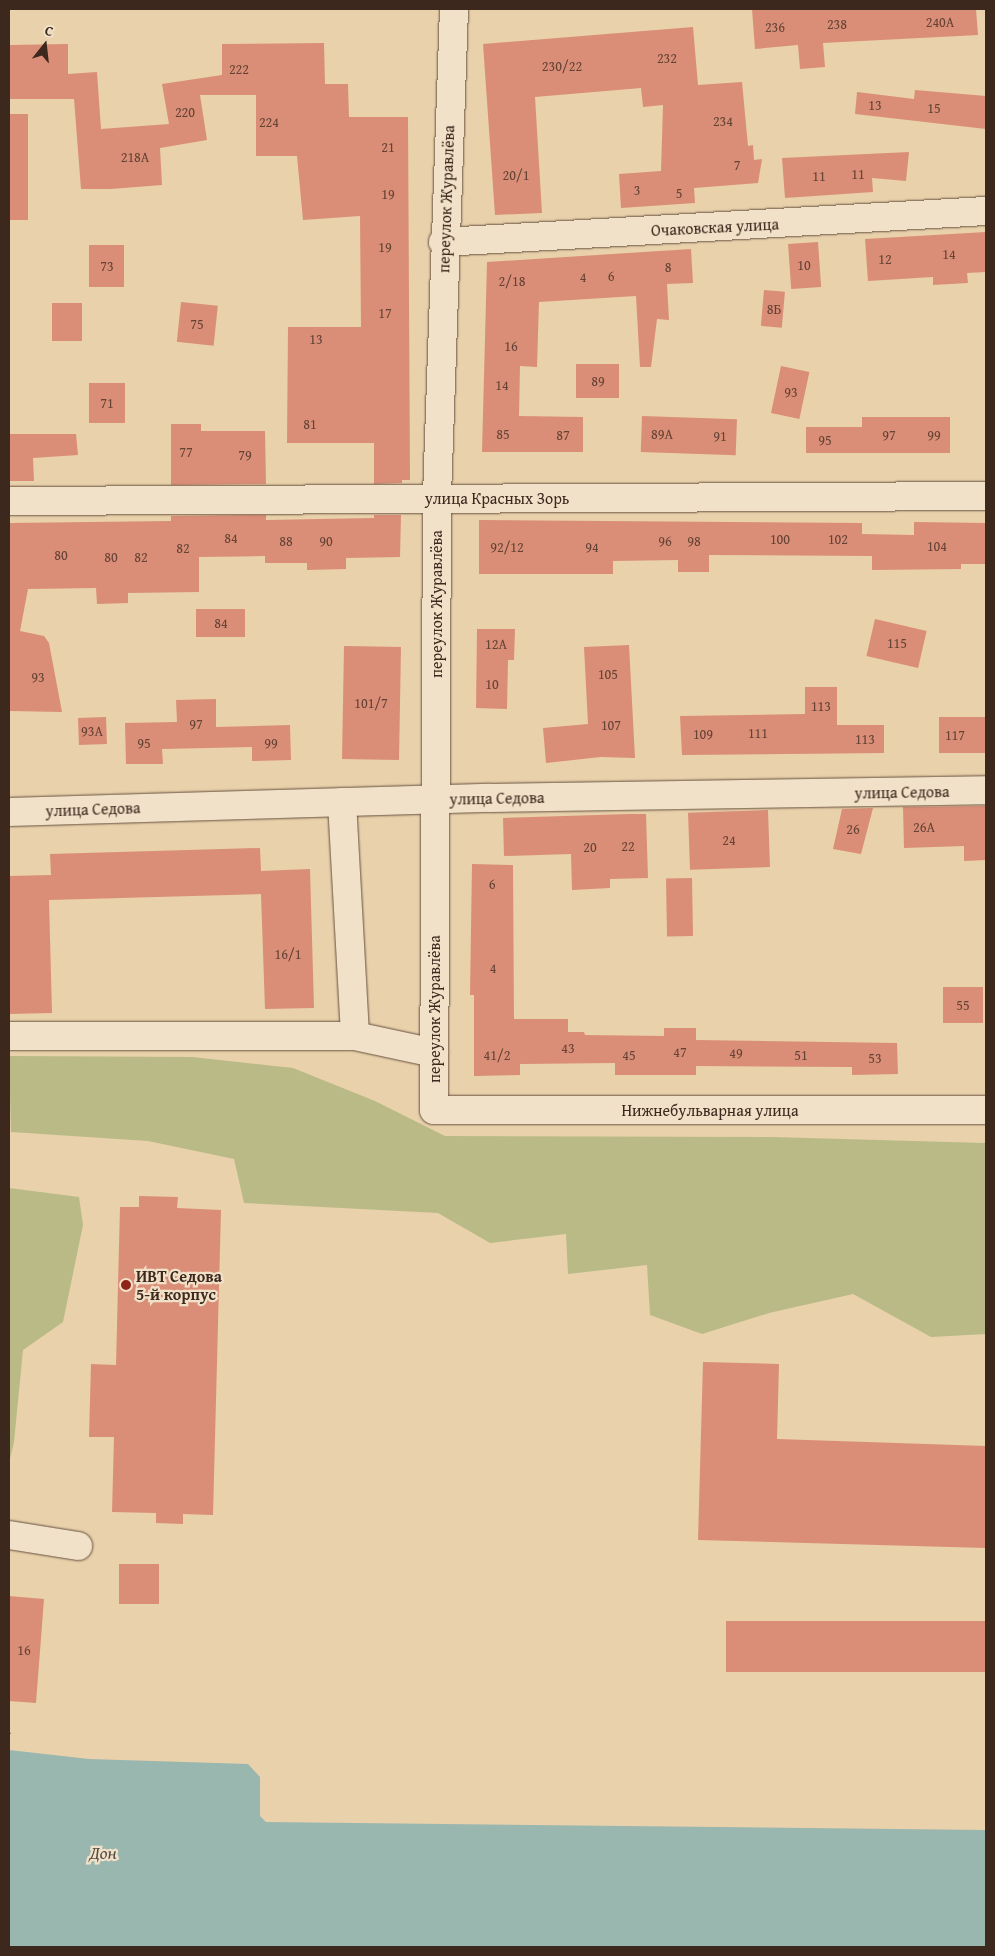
<!DOCTYPE html>
<html>
<head>
<meta charset="utf-8">
<style>
	body { margin:0 }
	#map { position:relative; width:995px; height:1956px; overflow:hidden; background:#e9d1ab; font-family:"Gentium Book Plus",serif }
	div>[style] { position:absolute }
	.green>* { inset:0; background:#baba86 }
	.water>* { inset:0; background:#99b6af }
	.building>* { inset:0; background:#da8e77; transform-origin:0 0 }
	.path>* { height:3px; margin-top:-1.5px; transform-origin:0; background:repeating-linear-gradient(90deg,#3c281d 0 4px,transparent 0 6.5px) }
	.roads { filter:drop-shadow(0 0 1px #675240) drop-shadow(0 0 1px #675240) }
	.minor>* { height:28px; margin:-14px; padding:0 14px; transform-origin:14px; border-radius:14px; background:#f1e1c8 }
	.tram>* { height:1px; margin:-0.5px; padding:0 0.5px; transform-origin:0.5px; border-radius:0.5px; background:#3c281d }
	.dots>* { width:14px; height:14px; translate:-50% -50%; box-sizing:border-box; border:2px solid #f1e1c8; border-radius:50% }
	span { translate:-50% -50%; white-space:nowrap; text-align:center; line-height:1.15; -webkit-text-stroke:4.5px #f1e1c8; paint-order:stroke }
	.number-label { font-size:14px; color:#644234 }
	.number-label span { -webkit-text-stroke-width:0 }
	.street-label { font-size:16px; color:#3c281d }
	.poi-label { font-size:16px; color:#3c281d; font-weight:700 }
	.left { translate:0 -50%; text-align:left }
	.water-label { font-size:18px; color:#534c42; font-style:italic }
	.frame { position:absolute; inset:0; border:10px solid #3c281d; pointer-events:none }
	.north { position:absolute; left:20px; top:20px; width:50px; height:50px; -webkit-text-stroke:4px #f1e1c8; paint-order:stroke; rotate:16deg; font-size:14px; font-weight:700; line-height:20px; text-align:center; color:#3c281d }
	.north::after { content:''; display:block; margin:auto; width:18px; height:22px; background:#3c281d; clip-path:polygon(50% 0,100% 100%,50% 72%,0 100%) }
</style>
</head>
<body>
<div id="map">
	<div class="green">
		<div style="clip-path:polygon(9px 1056px,192px 1057px,293px 1068px,375px 1101px,445px 1136px,772px 1137px,986px 1143px,986px 1334px,931px 1337px,853px 1294px,769px 1313px,702px 1334px,650px 1315px,647px 1265px,568px 1274px,566px 1234px,490px 1243px,438px 1213px,244px 1203px,234px 1159px,148px 1141px,11px 1132px)"></div>
		<div style="clip-path:polygon(9px 1188px,79px 1197px,83px 1225px,63px 1322px,23px 1350px,14px 1442px,9px 1463px)"></div>
	</div>
	<div class="water">
		<div style="clip-path:polygon(9px 1750px,89px 1759px,248px 1764px,260px 1777px,260px 1816px,266px 1822px,986px 1830px,986px 1947px,9px 1947px)"></div>
	</div>
	<div class="building">
		<div style="clip-path:polygon(752px 9px,976px 9px,978px 35px,823px 43px,825px 67px,800px 69px,798px 45px,755px 49px)"></div>
		<div style="clip-path:polygon(693px 27px,698px 85px,742px 82px,748px 146px,753px 145px,754px 160px,762px 159px,758px 183px,694px 188px,695px 203px,621px 208px,619px 174px,661px 171px,663px 105px,643px 107px,641px 88px,535px 97px,542px 213px,495px 215px,483px 44px)"></div>
		<div style="clip-path:polygon(324px 43px,325px 84px,348px 84px,349px 117px,408px 117px,410px 480px,402px 480px,402px 483px,374px 484px,374px 443px,287px 443px,288px 327px,361px 327px,360px 216px,303px 220px,297px 156px,256px 156px,256px 95px,200px 95px,207px 140px,160px 148px,162px 185px,111px 189px,81px 189px,74px 99px,9px 99px,9px 45px,68px 44px,68px 74px,97px 72px,101px 129px,169px 124px,162px 84px,222px 75px,222px 44px)"></div>
		<div style="clip-path:polygon(915px 90px,986px 96px,986px 129px,855px 114px,857px 92px,914px 99px)"></div>
		<div style="left:9px;top:114px;width:19px;height:106px"></div>
		<div style="clip-path:polygon(909px 152px,906px 181px,872px 178px,873px 192px,785px 198px,782px 158px)"></div>
		<div style="clip-path:polygon(986px 232px,986px 272px,967px 273px,968px 283px,933px 285px,933px 277px,868px 281px,865px 239px)"></div>
		<div style="left:818px;top:242px;width:45px;height:30px;rotate:86deg"></div>
		<div style="left:89px;top:245px;width:35px;height:42px"></div>
		<div style="clip-path:polygon(691px 249px,693px 283px,667px 284px,669px 320px,657px 319px,651px 367px,640px 367px,636px 296px,539px 302px,537px 367px,520px 366px,519px 416px,583px 417px,583px 452px,482px 452px,487px 262px)"></div>
		<div style="left:764px;top:290px;width:21px;height:36px;rotate:5deg"></div>
		<div style="left:181px;top:302px;width:37px;height:40px;rotate:6deg"></div>
		<div style="left:52px;top:303px;width:30px;height:38px"></div>
		<div style="left:576px;top:364px;width:43px;height:34px"></div>
		<div style="left:781px;top:366px;width:29px;height:48px;rotate:12deg"></div>
		<div style="left:89px;top:383px;width:36px;height:40px"></div>
		<div style="left:642px;top:416px;width:95px;height:36px;rotate:2deg"></div>
		<div style="clip-path:polygon(862px 417px,950px 417px,950px 453px,806px 453px,806px 427px,862px 427px)"></div>
		<div style="clip-path:polygon(171px 424px,201px 424px,201px 431px,265px 431px,266px 484px,171px 485px)"></div>
		<div style="clip-path:polygon(9px 434px,76px 434px,78px 455px,33px 458px,34px 481px,9px 481px)"></div>
		<div style="clip-path:polygon(266px 515px,266px 520px,374px 518px,374px 515px,401px 515px,400px 557px,346px 558px,346px 569px,307px 570px,307px 563px,265px 563px,265px 556px,199px 557px,199px 592px,128px 593px,128px 603px,97px 604px,96px 588px,28px 589px,20px 631px,44px 636px,49px 643px,62px 712px,9px 711px,9px 523px,171px 521px,171px 516px)"></div>
		<div style="clip-path:polygon(479px 520px,862px 523px,862px 534px,914px 535px,914px 522px,986px 523px,986px 564px,961px 564px,961px 569px,872px 570px,872px 556px,709px 555px,709px 572px,678px 572px,678px 560px,613px 561px,613px 574px,479px 574px)"></div>
		<div style="left:196px;top:609px;width:49px;height:28px"></div>
		<div style="left:875px;top:619px;width:53px;height:38px;rotate:13deg"></div>
		<div style="clip-path:polygon(477px 629px,515px 629px,514px 660px,508px 660px,507px 709px,476px 708px)"></div>
		<div style="clip-path:polygon(629px 645px,635px 758px,601px 757px,546px 763px,543px 728px,588px 724px,584px 647px)"></div>
		<div style="left:344px;top:646px;width:57px;height:113px;rotate:1deg"></div>
		<div style="clip-path:polygon(805px 687px,837px 687px,837px 725px,884px 725px,884px 753px,682px 755px,680px 716px,805px 714px)"></div>
		<div style="clip-path:polygon(216px 699px,216px 727px,290px 725px,291px 760px,252px 761px,252px 747px,162px 749px,163px 764px,126px 764px,125px 723px,177px 722px,176px 700px)"></div>
		<div style="left:106px;top:717px;width:27px;height:28px;rotate:88deg"></div>
		<div style="left:939px;top:717px;width:47px;height:36px"></div>
		<div style="clip-path:polygon(986px 806px,986px 860px,964px 861px,964px 846px,904px 848px,903px 807px)"></div>
		<div style="clip-path:polygon(873px 808px,861px 854px,833px 849px,842px 809px)"></div>
		<div style="left:768px;top:810px;width:57px;height:80px;rotate:88deg"></div>
		<div style="clip-path:polygon(629px 814px,646px 814px,648px 878px,610px 879px,610px 888px,572px 890px,571px 854px,504px 856px,503px 818px)"></div>
		<div style="clip-path:polygon(260px 848px,261px 871px,310px 869px,314px 1008px,265px 1009px,261px 894px,49px 900px,52px 1013px,9px 1014px,9px 876px,51px 875px,50px 854px)"></div>
		<div style="clip-path:polygon(472px 864px,513px 865px,514px 1019px,568px 1019px,568px 1032px,584px 1032px,585px 1035px,664px 1036px,664px 1028px,696px 1028px,696px 1040px,897px 1043px,898px 1074px,852px 1075px,852px 1067px,696px 1066px,696px 1075px,615px 1075px,615px 1063px,520px 1064px,520px 1075px,474px 1076px,474px 995px,470px 995px)"></div>
		<div style="left:692px;top:878px;width:58px;height:26px;rotate:89deg"></div>
		<div style="left:943px;top:987px;width:40px;height:36px"></div>
		<div style="clip-path:polygon(139px 1196px,178px 1197px,177px 1208px,221px 1210px,213px 1515px,183px 1514px,183px 1524px,156px 1523px,156px 1513px,112px 1512px,114px 1437px,89px 1437px,91px 1364px,116px 1365px,120px 1207px,139px 1207px)"></div>
		<div style="clip-path:polygon(703px 1362px,779px 1364px,777px 1439px,986px 1446px,986px 1548px,698px 1540px)"></div>
		<div style="left:119px;top:1564px;width:40px;height:40px"></div>
		<div style="clip-path:polygon(9px 1596px,44px 1599px,36px 1703px,9px 1701px)"></div>
		<div style="left:726px;top:1621px;width:260px;height:51px"></div>
	</div>
	<div class="path">
		<div style="left:9px;top:1733px;width:1px;rotate:45deg"></div>
	</div>
	<div class="roads">
		<div class="minor">
			<div style="left:454px;top:9px;width:490px;rotate:92deg"></div>
			<div style="left:437px;top:499px;width:611px;rotate:90.28deg"></div>
			<div style="left:434px;top:1110px;width:552px"></div>
			<div style="left:443px;top:242px;width:544px;rotate:-3.27deg"></div>
			<div style="left:9px;top:501px;width:977px;rotate:-0.29deg"></div>
			<div style="left:342px;top:802px;width:234px;rotate:86.8deg"></div>
			<div style="left:9px;top:812px;width:481px;rotate:-1.7deg"></div>
			<div style="left:490px;top:798px;width:496px;rotate:-0.9deg"></div>
			<div style="left:9px;top:1036px;width:346px"></div>
			<div style="left:355px;top:1036px;width:81px;rotate:12.1deg"></div>
			<div style="left:9px;top:1535px;width:70px;rotate:9.1deg"></div>
		</div>
	</div>
	<div class="tram">
		<div style="left:409px;top:9px;width:15px"></div>
	</div>
	<div class="dots">
		<div style="left:126px;top:1285px;background:#8f2418"></div>
	</div>
	<div class="number-label">
		<span style="left:940px;top:22px">240А</span>
		<span style="left:837px;top:24px">238</span>
		<span style="left:775px;top:27px">236</span>
		<span style="left:667px;top:58px">232</span>
		<span style="left:562px;top:66px">230/22</span>
		<span style="left:239px;top:69px">222</span>
		<span style="left:875px;top:105px">13</span>
		<span style="left:934px;top:108px">15</span>
		<span style="left:185px;top:112px">220</span>
		<span style="left:723px;top:121px">234</span>
		<span style="left:269px;top:122px">224</span>
		<span style="left:388px;top:147px">21</span>
		<span style="left:135px;top:157px">218А</span>
		<span style="left:737px;top:165px">7</span>
		<span style="left:858px;top:174px">11</span>
		<span style="left:516px;top:175px">20/1</span>
		<span style="left:819px;top:176px">11</span>
		<span style="left:637px;top:190px">3</span>
		<span style="left:679px;top:193px">5</span>
		<span style="left:388px;top:194px">19</span>
		<span style="left:385px;top:247px">19</span>
		<span style="left:949px;top:254px">14</span>
		<span style="left:885px;top:259px">12</span>
		<span style="left:804px;top:265px">10</span>
		<span style="left:107px;top:266px">73</span>
		<span style="left:668px;top:267px">8</span>
		<span style="left:611px;top:276px">6</span>
		<span style="left:583px;top:277px">4</span>
		<span style="left:512px;top:281px">2/18</span>
		<span style="left:774px;top:309px">8Б</span>
		<span style="left:385px;top:313px">17</span>
		<span style="left:197px;top:324px">75</span>
		<span style="left:316px;top:339px">13</span>
		<span style="left:511px;top:346px">16</span>
		<span style="left:598px;top:381px">89</span>
		<span style="left:502px;top:385px">14</span>
		<span style="left:791px;top:392px">93</span>
		<span style="left:107px;top:403px">71</span>
		<span style="left:310px;top:424px">81</span>
		<span style="left:503px;top:434px">85</span>
		<span style="left:662px;top:434px">89А</span>
		<span style="left:563px;top:435px">87</span>
		<span style="left:889px;top:435px">97</span>
		<span style="left:934px;top:435px">99</span>
		<span style="left:720px;top:436px">91</span>
		<span style="left:825px;top:440px">95</span>
		<span style="left:186px;top:452px">77</span>
		<span style="left:245px;top:455px">79</span>
		<span style="left:231px;top:538px">84</span>
		<span style="left:780px;top:539px">100</span>
		<span style="left:838px;top:539px">102</span>
		<span style="left:286px;top:541px">88</span>
		<span style="left:326px;top:541px">90</span>
		<span style="left:665px;top:541px">96</span>
		<span style="left:694px;top:541px">98</span>
		<span style="left:937px;top:546px">104</span>
		<span style="left:507px;top:547px">92/12</span>
		<span style="left:592px;top:547px">94</span>
		<span style="left:183px;top:548px">82</span>
		<span style="left:61px;top:555px">80</span>
		<span style="left:111px;top:557px">80</span>
		<span style="left:141px;top:557px">82</span>
		<span style="left:221px;top:623px">84</span>
		<span style="left:897px;top:643px">115</span>
		<span style="left:496px;top:644px">12А</span>
		<span style="left:608px;top:674px">105</span>
		<span style="left:38px;top:677px">93</span>
		<span style="left:492px;top:684px">10</span>
		<span style="left:371px;top:703px">101/7</span>
		<span style="left:821px;top:706px">113</span>
		<span style="left:196px;top:724px">97</span>
		<span style="left:611px;top:725px">107</span>
		<span style="left:92px;top:731px">93А</span>
		<span style="left:758px;top:733px">111</span>
		<span style="left:703px;top:734px">109</span>
		<span style="left:955px;top:735px">117</span>
		<span style="left:865px;top:739px">113</span>
		<span style="left:144px;top:743px">95</span>
		<span style="left:271px;top:743px">99</span>
		<span style="left:924px;top:827px">26А</span>
		<span style="left:853px;top:829px">26</span>
		<span style="left:729px;top:840px">24</span>
		<span style="left:628px;top:846px">22</span>
		<span style="left:590px;top:847px">20</span>
		<span style="left:492px;top:884px">6</span>
		<span style="left:288px;top:954px">16/1</span>
		<span style="left:493px;top:968px">4</span>
		<span style="left:963px;top:1005px">55</span>
		<span style="left:568px;top:1048px">43</span>
		<span style="left:680px;top:1052px">47</span>
		<span style="left:736px;top:1053px">49</span>
		<span style="left:497px;top:1055px">41/2</span>
		<span style="left:629px;top:1055px">45</span>
		<span style="left:801px;top:1055px">51</span>
		<span style="left:875px;top:1058px">53</span>
		<span style="left:24px;top:1650px">16</span>
	</div>
	<div class="street-label">
		<span style="left:446px;top:199px;rotate:-88deg">переулок Журавлёва</span>
		<span style="left:715px;top:227px;rotate:-3deg">Очаковская улица</span>
		<span style="left:497px;top:498px">улица Красных Зорь</span>
		<span style="left:436px;top:604px;rotate:-90deg">переулок Журавлёва</span>
		<span style="left:902px;top:792px;rotate:-1deg">улица Седова</span>
		<span style="left:497px;top:798px;rotate:-1deg">улица Седова</span>
		<span style="left:93px;top:809px;rotate:-2deg">улица Седова</span>
		<span style="left:434px;top:1009px;rotate:-90deg">переулок Журавлёва</span>
		<span style="left:710px;top:1110px">Нижнебульварная улица</span>
	</div>
	<div class="poi-label">
		<span class="left" style="left:136px;top:1285px">ИВТ Седова<br>5-й корпус</span>
	</div>
	<div class="water-label">
		<span style="left:103px;top:1853px">Дон</span>
	</div>
	<div class="frame"></div>
	<div class="north">С</div>
</div>
</body>
</html>
